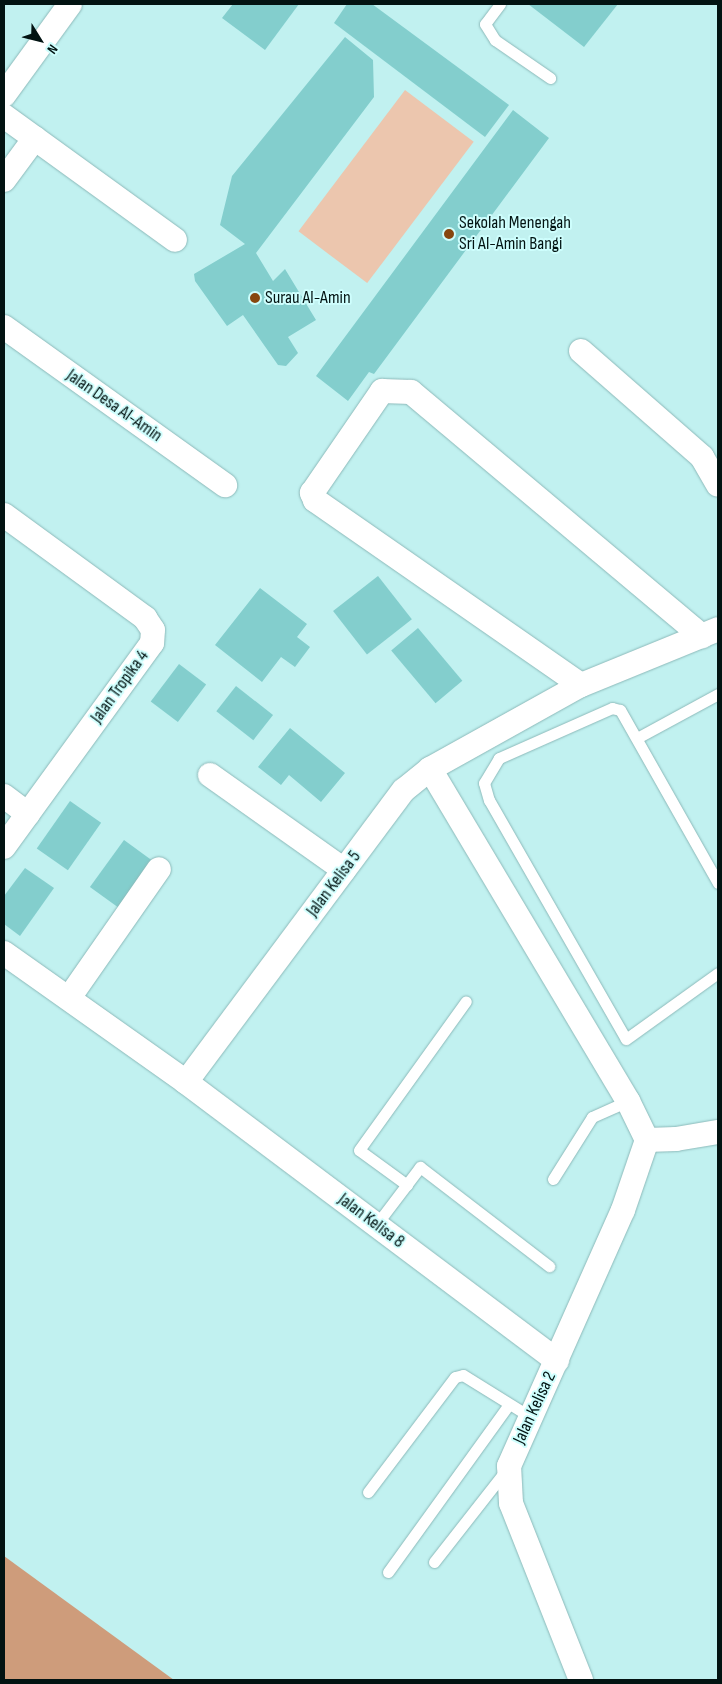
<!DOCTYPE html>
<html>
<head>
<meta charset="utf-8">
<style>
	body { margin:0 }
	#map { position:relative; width:722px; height:1684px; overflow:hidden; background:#c1f1f0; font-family:"Sofia Sans Condensed",sans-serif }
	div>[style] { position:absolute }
	.green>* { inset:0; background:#ecc6ae; transform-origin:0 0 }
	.forest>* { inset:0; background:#ce9c7b }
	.building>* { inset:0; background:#83cecd; transform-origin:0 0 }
	.roads { filter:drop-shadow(0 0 1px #8cb9b9) drop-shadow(0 0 1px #8cb9b9) }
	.lane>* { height:11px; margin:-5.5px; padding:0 5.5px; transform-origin:5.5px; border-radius:5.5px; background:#fff }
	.street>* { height:24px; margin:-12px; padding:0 12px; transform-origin:12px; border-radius:12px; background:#fff }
	.dots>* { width:14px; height:14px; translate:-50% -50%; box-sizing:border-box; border:2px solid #cefefd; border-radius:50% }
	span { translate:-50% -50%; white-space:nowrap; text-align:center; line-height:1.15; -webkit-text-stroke:4px #cefefd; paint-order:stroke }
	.poi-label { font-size:18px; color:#021312 }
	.left { translate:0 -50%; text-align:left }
	.street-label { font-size:18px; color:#021312 }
	.frame { position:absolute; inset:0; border:5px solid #021312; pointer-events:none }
	.north { position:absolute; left:15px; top:15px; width:50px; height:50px; -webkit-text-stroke:4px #cefefd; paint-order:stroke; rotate:126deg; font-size:14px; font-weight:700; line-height:20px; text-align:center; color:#021312 }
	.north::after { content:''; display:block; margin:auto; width:18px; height:22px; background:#021312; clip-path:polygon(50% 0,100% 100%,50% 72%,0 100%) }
</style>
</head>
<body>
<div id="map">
	<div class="green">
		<div style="left:405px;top:90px;width:86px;height:177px;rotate:37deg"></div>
	</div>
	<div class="forest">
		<div style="clip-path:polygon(4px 1556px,174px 1680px,4px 1680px)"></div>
	</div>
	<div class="building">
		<div style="clip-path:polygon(233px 4px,299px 4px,265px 50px,222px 18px)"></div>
		<div style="clip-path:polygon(347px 4px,372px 4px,509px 105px,485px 137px,334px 23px)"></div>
		<div style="clip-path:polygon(528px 4px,618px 4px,584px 47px)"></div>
		<div style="clip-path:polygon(345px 37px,373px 60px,374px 97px,256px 253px,273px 281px,285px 269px,316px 320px,288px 337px,298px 353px,286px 366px,278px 365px,243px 315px,227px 326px,195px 281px,194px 274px,245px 244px,220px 225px,232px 176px)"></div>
		<div style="clip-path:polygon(513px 110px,549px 138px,374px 374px,369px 372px,348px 401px,316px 376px)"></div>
		<div style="left:378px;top:576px;width:55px;height:57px;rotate:52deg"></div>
		<div style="clip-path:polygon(260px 588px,307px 624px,297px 637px,310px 647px,295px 667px,281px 657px,262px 682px,215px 645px)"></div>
		<div style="left:418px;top:628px;width:69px;height:35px;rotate:50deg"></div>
		<div style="left:179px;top:664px;width:34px;height:47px;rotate:37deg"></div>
		<div style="left:236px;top:686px;width:47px;height:32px;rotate:38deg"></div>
		<div style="clip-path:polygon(290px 728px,345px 773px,321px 802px,289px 775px,281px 785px,258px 767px)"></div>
		<div style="left:70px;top:801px;width:38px;height:58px;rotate:35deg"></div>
		<div style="left:124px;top:840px;width:39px;height:58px;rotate:36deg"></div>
		<div style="clip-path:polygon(25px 868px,54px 888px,20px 936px,4px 924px,4px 896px)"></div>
	</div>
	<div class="roads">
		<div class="lane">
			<div style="left:500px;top:4px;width:25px;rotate:127deg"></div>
			<div style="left:485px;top:24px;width:19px;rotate:58deg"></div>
			<div style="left:495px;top:40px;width:67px;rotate:34.6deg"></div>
			<div style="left:637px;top:738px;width:92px;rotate:-28.5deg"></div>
			<div style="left:718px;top:883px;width:199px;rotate:-119.5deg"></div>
			<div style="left:620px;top:710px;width:8px;rotate:-166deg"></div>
			<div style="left:612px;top:708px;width:124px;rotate:156.1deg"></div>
			<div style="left:499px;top:758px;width:29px;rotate:121deg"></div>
			<div style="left:484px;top:783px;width:18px;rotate:74deg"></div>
			<div style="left:489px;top:800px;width:275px;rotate:60.2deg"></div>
			<div style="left:626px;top:1039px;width:113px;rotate:-35.7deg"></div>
			<div style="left:553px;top:1179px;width:73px;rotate:-57.8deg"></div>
			<div style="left:592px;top:1117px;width:39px;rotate:-24deg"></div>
			<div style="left:407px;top:1185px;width:59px;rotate:-143.9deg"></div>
			<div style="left:359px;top:1150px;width:183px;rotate:-54.3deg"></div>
			<div style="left:376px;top:1225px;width:73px;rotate:-52.8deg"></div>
			<div style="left:420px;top:1167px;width:163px;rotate:37.5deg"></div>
			<div style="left:368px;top:1492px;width:144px;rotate:-52.9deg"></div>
			<div style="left:455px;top:1377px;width:8px;rotate:-14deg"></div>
			<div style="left:463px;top:1375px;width:78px;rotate:31.8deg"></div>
			<div style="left:434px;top:1562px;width:118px;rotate:-51.9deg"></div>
			<div style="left:388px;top:1572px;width:207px;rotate:-54.2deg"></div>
		</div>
		<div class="street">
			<div style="left:4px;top:95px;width:112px;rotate:-54deg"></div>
			<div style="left:4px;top:116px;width:211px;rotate:35.9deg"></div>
			<div style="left:4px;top:180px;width:52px;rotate:-53.6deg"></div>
			<div style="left:4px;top:327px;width:272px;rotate:35.6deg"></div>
			<div style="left:581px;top:351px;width:161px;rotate:41.2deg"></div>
			<div style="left:702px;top:457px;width:32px;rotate:60deg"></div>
			<div style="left:4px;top:515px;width:175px;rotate:36.1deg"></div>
			<div style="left:145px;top:618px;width:14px;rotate:56deg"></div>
			<div style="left:153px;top:630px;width:13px;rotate:94deg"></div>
			<div style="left:152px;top:643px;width:252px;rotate:126deg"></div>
			<div style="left:581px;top:685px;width:324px;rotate:-145.2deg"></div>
			<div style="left:315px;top:500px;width:8px;rotate:-113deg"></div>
			<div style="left:312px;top:493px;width:124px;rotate:-55.5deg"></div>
			<div style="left:382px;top:391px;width:29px;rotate:2deg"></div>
			<div style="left:411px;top:392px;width:380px;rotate:40deg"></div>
			<div style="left:430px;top:769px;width:387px;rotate:59.2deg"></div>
			<div style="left:628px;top:1101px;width:43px;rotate:64deg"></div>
			<div style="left:210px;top:775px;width:164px;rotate:35.3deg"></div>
			<div style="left:4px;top:796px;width:30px;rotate:37deg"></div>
			<div style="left:4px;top:953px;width:223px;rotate:35.3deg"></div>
			<div style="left:186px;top:1082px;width:464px;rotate:36.9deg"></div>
			<div style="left:69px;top:998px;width:157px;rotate:-55.1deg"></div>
			<div style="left:186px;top:1082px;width:364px;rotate:-53.3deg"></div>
			<div style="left:404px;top:790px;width:33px;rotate:-39deg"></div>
			<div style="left:430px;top:769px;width:173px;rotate:-29.1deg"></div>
			<div style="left:581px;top:685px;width:148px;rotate:-22.2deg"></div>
			<div style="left:647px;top:1140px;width:29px;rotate:-2deg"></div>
			<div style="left:676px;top:1139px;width:43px;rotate:-9.5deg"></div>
			<div style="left:581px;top:1680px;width:190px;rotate:-111.6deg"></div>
			<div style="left:511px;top:1503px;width:37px;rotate:-93deg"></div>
			<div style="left:509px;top:1466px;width:280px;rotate:-66deg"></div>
			<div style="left:623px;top:1210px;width:74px;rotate:-71.1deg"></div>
		</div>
	</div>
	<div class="dots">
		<div style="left:449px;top:234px;background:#87470f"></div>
		<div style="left:255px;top:298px;background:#87470f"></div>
	</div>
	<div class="poi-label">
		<span class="left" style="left:459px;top:234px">Sekolah Menengah<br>Sri Al-Amin Bangi</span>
		<span class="left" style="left:265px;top:298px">Surau Al-Amin</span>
	</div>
	<div class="street-label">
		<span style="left:114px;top:406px;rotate:35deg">Jalan Desa Al-Amin</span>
		<span style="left:120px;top:687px;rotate:-54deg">Jalan Tropika 4</span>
		<span style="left:334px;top:884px;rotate:-53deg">Jalan Kelisa 5</span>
		<span style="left:371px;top:1221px;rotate:37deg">Jalan Kelisa 8</span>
		<span style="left:535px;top:1408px;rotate:-65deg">Jalan Kelisa 2</span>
	</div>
	<div class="frame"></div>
	<div class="north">N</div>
</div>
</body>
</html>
